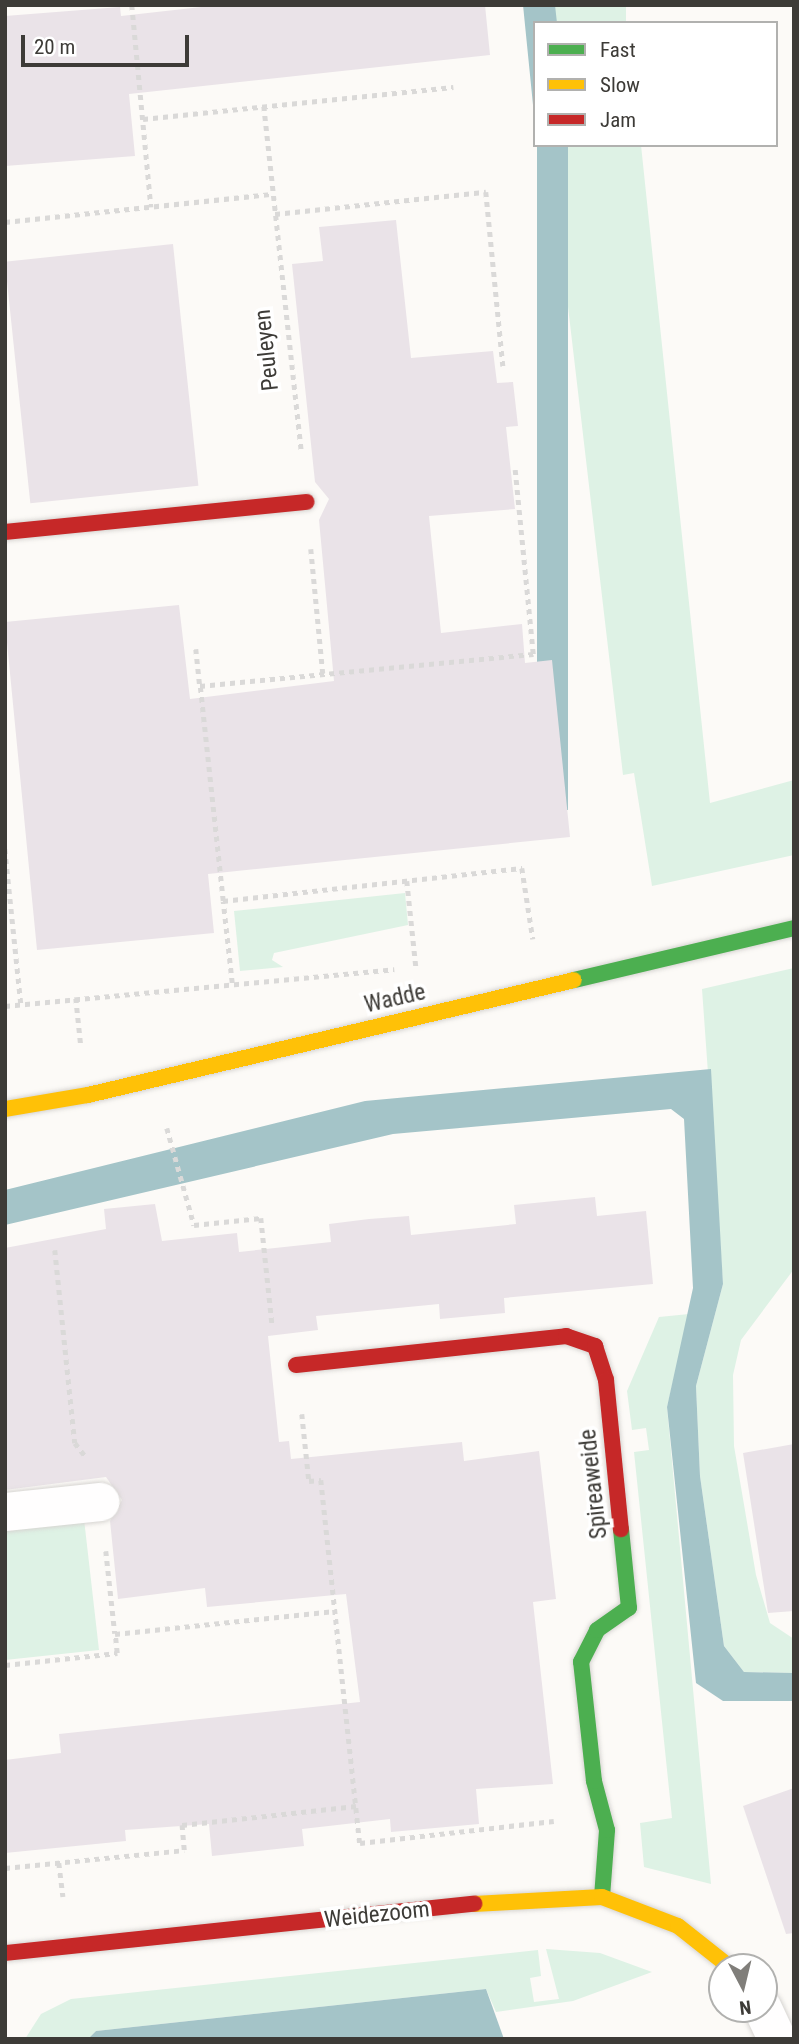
<!DOCTYPE html>
<html>
<head>
<meta charset="utf-8">
<style>
	body { margin:0 }
	#map { position:relative; width:799px; height:2044px; overflow:hidden; background:#fcfaf7; font-family:"Roboto Condensed",sans-serif }
	div>[style] { position:absolute }
	.green>* { inset:0; background:#def2e5; transform-origin:0 0 }
	.water>* { inset:0; background:#a4c4c8; transform-origin:0 0 }
	.building>* { inset:0; background:#eae3e8; transform-origin:0 0 }
	.path>* { height:4.5px; margin-top:-2.25px; transform-origin:0; background:repeating-linear-gradient(90deg,#dad9d8 0 5px,transparent 0 10px) }
	.roads { filter:drop-shadow(0 0 2px #d7d5d2) drop-shadow(0 0 2px #d7d5d2) }
	.street>* { height:38px; margin:-19px; padding:0 19px; transform-origin:19px; border-radius:19px; background:#fffefe }
	.fast>* { height:16px; margin:-8px; padding:0 8px; transform-origin:8px; border-radius:8px; background:#4caf50 }
	.slow>* { height:16px; margin:-8px; padding:0 8px; transform-origin:8px; border-radius:8px; background:#ffc107 }
	.jam>* { height:16px; margin:-8px; padding:0 8px; transform-origin:8px; border-radius:8px; background:#c62828 }
	span { translate:-50% -50%; white-space:nowrap; text-align:center; line-height:1.15; -webkit-text-stroke:7px #fff; paint-order:stroke }
	.street-label { font-size:23px; color:#3d3b37 }
	.frame { position:absolute; inset:0; border:7px solid #3d3b37; pointer-events:none }
	.legend { position:absolute; left:533px; top:21px; width:245px; height:126px; box-sizing:border-box; background:#fff; border:2px solid #b1b1af; margin:0; padding:9px 12px; list-style:none; font-size:21px; color:#3d3b37 }
	.legend li { display:flex; align-items:center; gap:14px; height:35px }
	.legend b { width:35px; border:2px solid #b1b1af }
	.north { position:absolute; left:708px; top:1953px; width:70px; height:70px; box-sizing:border-box; background:#fff; border:2px solid #b1b1af; border-radius:50%; rotate:173deg; font-size:19px; font-weight:700; line-height:28px; text-align:center; color:#3d3b37 }
	.north::after { content:''; display:block; margin:auto; width:24px; height:32px; background:#807e7a; clip-path:polygon(50% 0,100% 100%,50% 72%,0 100%) }
	.scale { position:absolute; left:21px; top:35px; width:168px; height:32px; box-sizing:border-box; border:4px solid #3d3b37; border-top:0; padding-left:9px; font-size:21px; line-height:24px; white-space:nowrap; color:#3d3b37; -webkit-text-stroke:5px #fff; paint-order:stroke }
</style>
</head>
<body>
<div id="map">
	<div class="green">
		<div style="left:535px;top:5px;width:91px;height:18px"></div>
		<div style="clip-path:polygon(549px 145px,641px 145px,710px 803px,794px 780px,794px 855px,652px 886px,634px 773px,623px 775px)"></div>
		<div style="clip-path:polygon(405px 893px,408px 925px,274px 953px,272px 960px,283px 967px,240px 971px,234px 911px)"></div>
		<div style="clip-path:polygon(794px 968px,794px 1269px,741px 1340px,733px 1375px,734px 1446px,756px 1575px,770px 1623px,794px 1639px,794px 1673px,744px 1672px,724px 1646px,700px 1476px,696px 1386px,723px 1284px,702px 989px)"></div>
		<div style="clip-path:polygon(689px 1314px,667px 1407px,711px 1884px,644px 1867px,640px 1823px,672px 1818px,634px 1452px,649px 1450px,646px 1428px,632px 1430px,627px 1391px,659px 1317px)"></div>
		<div style="clip-path:polygon(84px 1519px,99px 1650px,5px 1660px,5px 1528px)"></div>
		<div style="clip-path:polygon(546px 1949px,600px 1953px,652px 1972px,573px 2001px,496px 2012px,486px 1989px,96px 2031px,88px 2039px,25px 2039px,41px 2014px,71px 1999px,538px 1950px,541px 1976px,530px 1978px,534px 2002px,559px 1999px)"></div>
	</div>
	<div class="water">
		<div style="clip-path:polygon(523px 5px,555px 5px,557px 23px,535px 23px,535px 125px)"></div>
		<div style="left:537px;top:145px;width:31px;height:665px"></div>
		<div style="clip-path:polygon(711px 1069px,723px 1284px,696px 1386px,700px 1476px,724px 1646px,744px 1672px,794px 1673px,794px 1701px,723px 1701px,696px 1683px,667px 1407px,693px 1288px,684px 1119px,671px 1109px,393px 1134px,5px 1225px,5px 1190px,365px 1101px)"></div>
		<div style="clip-path:polygon(486px 1989px,504px 2039px,88px 2039px,96px 2031px)"></div>
	</div>
	<div class="building">
		<div style="clip-path:polygon(219px 5px,485px 5px,490px 55px,129px 94px,135px 156px,5px 166px,5px 16px,120px 7px,121px 16px)"></div>
		<div style="clip-path:polygon(396px 220px,411px 358px,493px 351px,497px 383px,513px 382px,518px 426px,506px 427px,515px 509px,429px 516px,441px 633px,522px 624px,525px 663px,552px 660px,570px 837px,208px 874px,214px 933px,37px 950px,5px 622px,179px 605px,190px 699px,334px 681px,319px 520px,329px 499px,315px 482px,292px 264px,323px 261px,319px 227px)"></div>
		<div style="left:173px;top:244px;width:243px;height:169px;rotate:84deg"></div>
		<div style="clip-path:polygon(595px 1197px,597px 1216px,646px 1211px,653px 1284px,504px 1298px,505px 1313px,440px 1319px,439px 1304px,316px 1316px,318px 1330px,268px 1336px,279px 1442px,289px 1441px,291px 1459px,462px 1442px,464px 1461px,539px 1451px,556px 1599px,533px 1602px,553px 1784px,476px 1789px,479px 1824px,391px 1832px,390px 1819px,302px 1829px,304px 1846px,212px 1856px,209px 1824px,125px 1830px,126px 1841px,5px 1853px,5px 1760px,61px 1753px,59px 1734px,360px 1702px,346px 1594px,207px 1607px,205px 1588px,118px 1599px,110px 1521px,122px 1500px,106px 1477px,5px 1490px,5px 1248px,106px 1229px,104px 1209px,155px 1204px,162px 1241px,237px 1233px,239px 1252px,331px 1242px,329px 1224px,369px 1219px,409px 1216px,411px 1235px,516px 1224px,514px 1205px)"></div>
		<div style="clip-path:polygon(794px 1444px,794px 1611px,768px 1613px,743px 1453px)"></div>
		<div style="clip-path:polygon(794px 1788px,794px 1933px,786px 1934px,743px 1806px)"></div>
	</div>
	<div class="path">
		<div style="left:132px;top:5px;width:203px;rotate:84.6deg"></div>
		<div style="left:264px;top:106px;width:349px;rotate:83.8deg"></div>
		<div style="left:143px;top:119px;width:312px;rotate:-5.9deg"></div>
		<div style="left:275px;top:214px;width:212px;rotate:-6deg"></div>
		<div style="left:486px;top:192px;width:175px;rotate:84.4deg"></div>
		<div style="left:5px;top:222px;width:269px;rotate:-6deg"></div>
		<div style="left:311px;top:549px;width:125px;rotate:84.5deg"></div>
		<div style="left:196px;top:649px;width:37px;rotate:84deg"></div>
		<div style="left:5px;top:849px;width:156px;rotate:84.1deg"></div>
		<div style="left:407px;top:881px;width:86px;rotate:84deg"></div>
		<div style="left:223px;top:901px;width:216px;rotate:-96.1deg"></div>
		<div style="left:200px;top:686px;width:335px;rotate:-5.5deg"></div>
		<div style="left:533px;top:654px;width:185px;rotate:-95.6deg"></div>
		<div style="left:232px;top:983px;width:82px;rotate:-96.3deg"></div>
		<div style="left:223px;top:901px;width:301px;rotate:-6.3deg"></div>
		<div style="left:522px;top:868px;width:72px;rotate:81.2deg"></div>
		<div style="left:76px;top:998px;width:48px;rotate:84.1deg"></div>
		<div style="left:5px;top:1006px;width:391px;rotate:-5.4deg"></div>
		<div style="left:167px;top:1128px;width:101px;rotate:74.4deg"></div>
		<div style="left:194px;top:1225px;width:67px;rotate:-6deg"></div>
		<div style="left:261px;top:1218px;width:106px;rotate:84deg"></div>
		<div style="left:55px;top:1250px;width:194px;rotate:84.1deg"></div>
		<div style="left:75px;top:1443px;width:16px;rotate:52deg"></div>
		<div style="left:302px;top:1414px;width:67px;rotate:84deg"></div>
		<div style="left:309px;top:1481px;width:12px;rotate:-5deg"></div>
		<div style="left:321px;top:1480px;width:365px;rotate:83.9deg"></div>
		<div style="left:360px;top:1843px;width:195px;rotate:-6.5deg"></div>
		<div style="left:106px;top:1551px;width:83px;rotate:83.8deg"></div>
		<div style="left:5px;top:1665px;width:113px;rotate:-6.1deg"></div>
		<div style="left:117px;top:1653px;width:19px;rotate:-96deg"></div>
		<div style="left:115px;top:1634px;width:221px;rotate:-6deg"></div>
		<div style="left:59px;top:1863px;width:34px;rotate:83deg"></div>
		<div style="left:5px;top:1868px;width:180px;rotate:-5.7deg"></div>
		<div style="left:184px;top:1850px;width:25px;rotate:-95deg"></div>
		<div style="left:182px;top:1825px;width:175px;rotate:-6.2deg"></div>
	</div>
	<div class="roads">
		<div class="street">
			<div style="left:5px;top:1512px;width:96px;rotate:-6deg"></div>
			<div style="left:763px;top:2009px;width:33px;rotate:65deg"></div>
		</div>
		<div class="fast">
			<div style="left:574px;top:980px;width:226px;rotate:-13.3deg"></div>
			<div style="left:602px;top:1897px;width:67px;rotate:-85.7deg"></div>
			<div style="left:607px;top:1830px;width:51px;rotate:-104.9deg"></div>
			<div style="left:594px;top:1781px;width:120px;rotate:-96.2deg"></div>
			<div style="left:581px;top:1662px;width:36px;rotate:-63deg"></div>
			<div style="left:597px;top:1630px;width:39px;rotate:-35deg"></div>
			<div style="left:629px;top:1608px;width:79px;rotate:-95.8deg"></div>
		</div>
		<div class="slow">
			<div style="left:5px;top:1109px;width:84px;rotate:-9.6deg"></div>
			<div style="left:88px;top:1095px;width:499px;rotate:-13.3deg"></div>
			<div style="left:474px;top:1904px;width:128px;rotate:-3.1deg"></div>
			<div style="left:602px;top:1897px;width:81px;rotate:20.9deg"></div>
			<div style="left:678px;top:1926px;width:66px;rotate:38.3deg"></div>
		</div>
		<div class="jam">
			<div style="left:5px;top:532px;width:303px;rotate:-5.7deg"></div>
			<div style="left:296px;top:1365px;width:272px;rotate:-6.1deg"></div>
			<div style="left:566px;top:1336px;width:31px;rotate:19deg"></div>
			<div style="left:595px;top:1346px;width:36px;rotate:72deg"></div>
			<div style="left:606px;top:1380px;width:150px;rotate:84.3deg"></div>
			<div style="left:5px;top:1953px;width:472px;rotate:-6deg"></div>
		</div>
	</div>
	<div class="street-label">
		<span style="left:267px;top:350px;rotate:-96deg">Peuleyen</span>
		<span style="left:395px;top:999px;rotate:-13deg">Wadde</span>
		<span style="left:594px;top:1484px;rotate:-96deg">Spireaweide</span>
		<span style="left:377px;top:1915px;rotate:-6deg">Weidezoom</span>
	</div>
	<div class="frame"></div>
	<ul class="legend">
	<li><b style="height:9px;background:#4caf50"></b>Fast</li>
	<li><b style="height:9px;background:#ffc107"></b>Slow</li>
	<li><b style="height:9px;background:#c62828"></b>Jam</li>
	</ul>
	<div class="north">N</div>
	<div class="scale">20 m</div>
</div>
</body>
</html>
